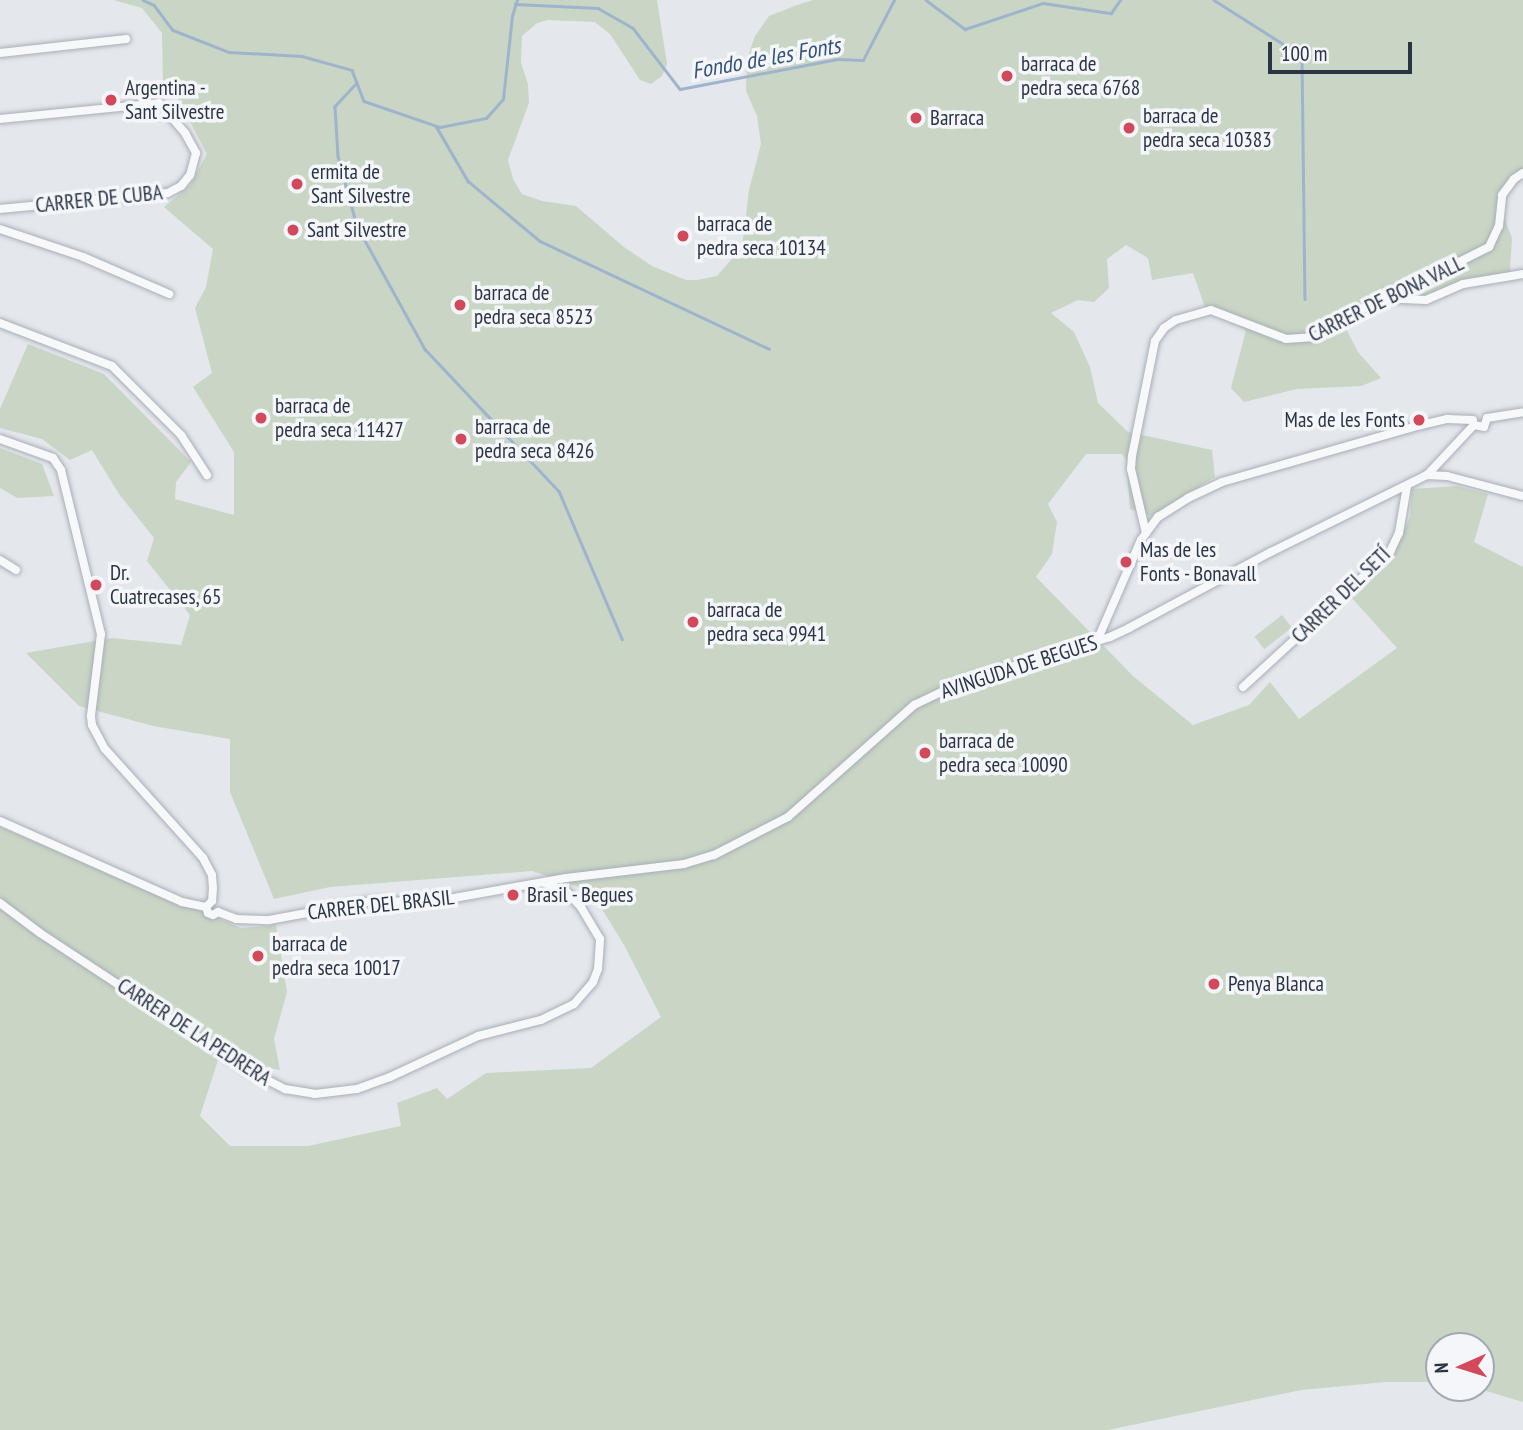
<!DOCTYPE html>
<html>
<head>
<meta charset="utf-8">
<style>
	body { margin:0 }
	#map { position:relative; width:1523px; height:1430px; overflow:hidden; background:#e4e7ec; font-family:"PT Sans Narrow",sans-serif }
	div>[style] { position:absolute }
	.green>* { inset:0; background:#c9d6c5; transform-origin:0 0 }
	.stream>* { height:2.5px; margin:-1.25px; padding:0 1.25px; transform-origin:1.25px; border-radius:1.25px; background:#9fb4cc }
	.roads { filter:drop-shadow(0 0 2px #a9aeb7) drop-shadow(0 0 2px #a9aeb7) }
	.minor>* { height:8px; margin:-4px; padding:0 4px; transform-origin:4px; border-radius:4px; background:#f7f8fa }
	.dots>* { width:19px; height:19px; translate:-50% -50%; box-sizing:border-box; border:4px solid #f4f6f9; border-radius:50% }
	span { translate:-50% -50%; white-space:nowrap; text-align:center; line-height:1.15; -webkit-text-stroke:7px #f4f6f9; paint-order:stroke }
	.poi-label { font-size:21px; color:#2b3445 }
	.left { translate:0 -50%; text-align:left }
	.right { translate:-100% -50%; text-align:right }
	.street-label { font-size:21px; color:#2b3445 }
	.water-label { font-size:23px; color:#34527a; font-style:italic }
	.north { position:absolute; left:1425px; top:1332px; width:70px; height:70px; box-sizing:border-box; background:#f4f6f9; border:2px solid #a4a8b1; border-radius:50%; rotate:267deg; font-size:19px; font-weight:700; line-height:28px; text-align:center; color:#2b3445 }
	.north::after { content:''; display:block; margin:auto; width:24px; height:32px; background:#d1495b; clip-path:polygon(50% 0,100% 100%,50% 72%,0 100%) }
	.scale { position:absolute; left:1268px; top:42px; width:144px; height:32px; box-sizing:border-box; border:4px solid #2b3445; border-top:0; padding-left:9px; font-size:21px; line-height:24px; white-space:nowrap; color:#2b3445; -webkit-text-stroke:5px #f4f6f9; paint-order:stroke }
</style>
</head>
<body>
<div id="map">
	<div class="green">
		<div style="clip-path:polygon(113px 0,657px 0,667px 64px,662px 76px,651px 84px,640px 80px,610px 34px,595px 22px,548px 20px,537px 23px,522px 36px,521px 63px,528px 84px,529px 103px,508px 160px,513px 179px,522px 194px,542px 201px,576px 206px,624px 247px,652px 266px,686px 280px,697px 280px,717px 276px,742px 247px,749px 190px,761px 144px,757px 116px,746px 91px,747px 59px,755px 36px,769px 16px,797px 5px,813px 0,1523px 0,1523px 178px,1505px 195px,1503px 215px,1512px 238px,1510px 272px,1463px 281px,1425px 298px,1382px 291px,1340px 317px,1358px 352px,1381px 378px,1361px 386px,1297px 389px,1244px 402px,1231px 388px,1246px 330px,1205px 307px,1193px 273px,1152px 280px,1148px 258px,1126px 245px,1107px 259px,1109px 288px,1094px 302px,1078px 300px,1051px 313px,1074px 332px,1090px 367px,1098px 403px,1128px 432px,1212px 450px,1215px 477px,1151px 516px,1130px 509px,1126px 459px,1122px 454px,1086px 454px,1048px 504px,1057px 522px,1052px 554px,1036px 577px,1133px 676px,1193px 725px,1249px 705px,1270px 682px,1299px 719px,1397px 648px,1350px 596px,1395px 551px,1410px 517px,1412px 489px,1457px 486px,1488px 494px,1474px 542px,1523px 567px,1523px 1402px,1476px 1388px,1481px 1388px,1481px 1346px,1439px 1346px,1439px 1382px,1386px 1382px,1301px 1390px,1108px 1430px,0 1430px,0 827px,241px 928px,276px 925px,287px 992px,274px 1039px,280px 1070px,218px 1060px,200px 1116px,230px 1146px,308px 1146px,401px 1126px,397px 1103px,437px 1088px,447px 1099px,486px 1073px,591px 1068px,661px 1017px,624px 945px,591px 891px,532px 871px,330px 887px,274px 899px,230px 792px,230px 739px,153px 726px,79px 706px,26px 653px,112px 638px,181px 645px,190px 615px,147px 561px,154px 538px,119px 494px,92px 450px,70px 460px,42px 439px,0 428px,0 409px,28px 344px,104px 374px,191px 462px,176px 482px,175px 499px,234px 515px,234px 452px,193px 387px,212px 373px,195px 308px,206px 287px,213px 249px,164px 207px,190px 185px,207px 154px,177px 97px,163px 83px,162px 33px,142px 8px)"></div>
		<div style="clip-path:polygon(0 448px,42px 464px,54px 496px,17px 498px,0 488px)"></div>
		<div style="left:1282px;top:615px;width:16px;height:35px;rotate:52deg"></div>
	</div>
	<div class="stream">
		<div style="left:143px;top:0;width:12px;rotate:24deg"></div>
		<div style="left:154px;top:5px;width:31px;rotate:53deg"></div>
		<div style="left:173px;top:30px;width:60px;rotate:21.4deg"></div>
		<div style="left:229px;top:52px;width:73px;rotate:3.1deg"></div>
		<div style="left:302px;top:56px;width:52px;rotate:15.6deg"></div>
		<div style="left:352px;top:70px;width:33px;rotate:69deg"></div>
		<div style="left:364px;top:101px;width:80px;rotate:18.9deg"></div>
		<div style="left:440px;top:127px;width:47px;rotate:-11.1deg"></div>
		<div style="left:486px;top:118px;width:25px;rotate:-48deg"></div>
		<div style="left:503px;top:99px;width:83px;rotate:-83.8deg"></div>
		<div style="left:512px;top:16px;width:17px;rotate:-73deg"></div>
		<div style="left:926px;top:0;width:49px;rotate:36.6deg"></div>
		<div style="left:965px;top:29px;width:82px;rotate:-18.4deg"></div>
		<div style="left:1043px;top:3px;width:69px;rotate:8.4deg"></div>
		<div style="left:1111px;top:13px;width:16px;rotate:-55deg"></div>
		<div style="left:1214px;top:0;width:104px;rotate:32.5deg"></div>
		<div style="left:1302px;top:56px;width:243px;rotate:89.3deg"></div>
		<div style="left:515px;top:4px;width:83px;rotate:2.8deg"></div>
		<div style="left:598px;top:8px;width:40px;rotate:29.7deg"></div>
		<div style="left:633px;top:28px;width:77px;rotate:52.4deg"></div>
		<div style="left:680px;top:89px;width:160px;rotate:-10.8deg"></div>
		<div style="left:837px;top:59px;width:26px;rotate:2deg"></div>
		<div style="left:863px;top:60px;width:68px;rotate:-62.7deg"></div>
		<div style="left:357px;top:83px;width:33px;rotate:133deg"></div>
		<div style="left:335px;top:107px;width:49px;rotate:86.5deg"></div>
		<div style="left:338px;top:156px;width:73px;rotate:74.8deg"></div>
		<div style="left:357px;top:226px;width:141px;rotate:61.1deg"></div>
		<div style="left:425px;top:349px;width:195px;rotate:46.7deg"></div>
		<div style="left:559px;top:491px;width:161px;rotate:66.9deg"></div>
		<div style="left:436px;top:126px;width:64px;rotate:59.8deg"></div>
		<div style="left:468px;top:181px;width:94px;rotate:39.8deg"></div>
		<div style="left:540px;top:241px;width:253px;rotate:25.2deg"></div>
	</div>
	<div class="roads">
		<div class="minor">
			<div style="left:0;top:53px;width:127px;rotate:-6.3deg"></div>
			<div style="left:0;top:119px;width:160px;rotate:-5.7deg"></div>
			<div style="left:159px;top:103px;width:40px;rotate:49deg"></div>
			<div style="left:185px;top:133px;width:23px;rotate:61deg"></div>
			<div style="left:196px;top:153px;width:23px;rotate:105deg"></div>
			<div style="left:190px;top:175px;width:14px;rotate:129deg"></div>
			<div style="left:181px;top:186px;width:15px;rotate:152deg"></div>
			<div style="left:168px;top:193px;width:169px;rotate:174.6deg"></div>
			<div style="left:0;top:229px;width:88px;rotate:18.6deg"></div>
			<div style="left:83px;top:257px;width:94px;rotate:23.3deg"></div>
			<div style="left:1380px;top:298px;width:46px;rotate:2.5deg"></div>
			<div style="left:1426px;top:300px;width:40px;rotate:-23.4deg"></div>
			<div style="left:1463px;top:284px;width:61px;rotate:-9.5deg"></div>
			<div style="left:0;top:323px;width:120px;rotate:21deg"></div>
			<div style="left:112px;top:366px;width:98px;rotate:45deg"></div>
			<div style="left:181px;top:435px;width:48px;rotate:57deg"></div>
			<div style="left:1487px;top:418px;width:36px;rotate:-9deg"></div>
			<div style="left:1474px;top:425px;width:10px;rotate:11deg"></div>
			<div style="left:1484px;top:427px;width:9px;rotate:-72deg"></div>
			<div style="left:0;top:439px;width:56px;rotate:19.7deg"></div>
			<div style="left:53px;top:458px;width:14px;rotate:56deg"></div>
			<div style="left:61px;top:470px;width:169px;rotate:76.3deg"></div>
			<div style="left:101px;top:634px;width:83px;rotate:97deg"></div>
			<div style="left:91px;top:716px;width:9px;rotate:84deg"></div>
			<div style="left:92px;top:725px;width:27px;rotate:62deg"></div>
			<div style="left:105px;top:749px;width:147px;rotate:48deg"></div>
			<div style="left:203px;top:858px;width:19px;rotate:62deg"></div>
			<div style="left:212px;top:875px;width:13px;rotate:86deg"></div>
			<div style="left:213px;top:888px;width:13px;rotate:94deg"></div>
			<div style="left:212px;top:901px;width:8px;rotate:135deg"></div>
			<div style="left:1427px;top:475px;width:20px;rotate:3deg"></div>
			<div style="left:1447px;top:476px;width:79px;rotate:14.7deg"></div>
			<div style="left:1146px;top:533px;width:66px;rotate:-103.2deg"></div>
			<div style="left:1131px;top:469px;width:13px;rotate:-86deg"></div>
			<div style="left:1132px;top:456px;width:117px;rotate:-78.7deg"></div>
			<div style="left:1155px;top:341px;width:16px;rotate:-55deg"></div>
			<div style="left:1164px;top:328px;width:14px;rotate:-34deg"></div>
			<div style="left:1176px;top:320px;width:36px;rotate:-16deg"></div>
			<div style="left:1211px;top:310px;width:80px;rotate:21.1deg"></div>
			<div style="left:1286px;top:339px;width:30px;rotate:-4deg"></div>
			<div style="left:1316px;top:337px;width:83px;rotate:-31.2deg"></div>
			<div style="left:1387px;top:294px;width:39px;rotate:-21deg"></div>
			<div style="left:1423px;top:280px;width:74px;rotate:-26.6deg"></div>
			<div style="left:1489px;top:247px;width:23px;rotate:-65deg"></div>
			<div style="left:1499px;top:226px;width:31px;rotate:-84deg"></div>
			<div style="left:1502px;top:195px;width:20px;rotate:-53deg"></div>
			<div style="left:1514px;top:179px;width:11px;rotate:-34deg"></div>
			<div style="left:0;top:560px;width:19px;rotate:32deg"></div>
			<div style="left:1097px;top:641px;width:110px;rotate:-66.5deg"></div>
			<div style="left:1141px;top:540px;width:29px;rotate:-54deg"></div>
			<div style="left:1158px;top:517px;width:36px;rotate:-32deg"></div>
			<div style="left:1188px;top:498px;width:38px;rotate:-25deg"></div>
			<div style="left:1222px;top:482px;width:207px;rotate:-16deg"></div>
			<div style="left:1421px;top:425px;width:27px;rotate:-13deg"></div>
			<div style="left:1447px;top:419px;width:26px;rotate:2deg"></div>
			<div style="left:1243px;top:687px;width:200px;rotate:-42.6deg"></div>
			<div style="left:1390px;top:552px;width:21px;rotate:-65deg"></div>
			<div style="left:1399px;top:533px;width:48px;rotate:-80.3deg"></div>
			<div style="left:0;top:821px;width:199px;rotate:24deg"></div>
			<div style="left:182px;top:902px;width:25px;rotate:12deg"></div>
			<div style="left:0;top:903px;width:50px;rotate:36.9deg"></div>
			<div style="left:40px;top:933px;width:249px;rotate:33.4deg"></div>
			<div style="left:248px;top:1070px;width:42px;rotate:27.2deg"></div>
			<div style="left:285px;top:1089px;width:30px;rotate:9deg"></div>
			<div style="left:315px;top:1094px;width:42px;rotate:-6.8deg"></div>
			<div style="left:357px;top:1089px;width:35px;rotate:-20deg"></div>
			<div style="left:390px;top:1077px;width:97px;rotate:-25deg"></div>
			<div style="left:478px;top:1036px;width:65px;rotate:-14.3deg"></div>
			<div style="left:541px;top:1020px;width:37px;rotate:-26deg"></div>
			<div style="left:574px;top:1004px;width:29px;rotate:-49deg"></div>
			<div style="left:593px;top:982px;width:14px;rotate:-69deg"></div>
			<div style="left:598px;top:969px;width:30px;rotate:-86deg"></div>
			<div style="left:600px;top:939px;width:37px;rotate:-121deg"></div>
			<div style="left:581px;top:907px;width:21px;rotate:-133deg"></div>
			<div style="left:567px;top:892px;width:24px;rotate:-158deg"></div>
			<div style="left:206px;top:907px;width:6px;rotate:72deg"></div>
			<div style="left:208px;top:913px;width:5px;rotate:22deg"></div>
			<div style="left:213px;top:915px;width:6px;rotate:-31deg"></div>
			<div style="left:218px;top:912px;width:19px;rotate:21deg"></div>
			<div style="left:236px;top:919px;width:33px;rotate:2deg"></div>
			<div style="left:269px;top:920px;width:99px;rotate:-10.5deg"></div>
			<div style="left:366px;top:902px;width:71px;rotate:-0.8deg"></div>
			<div style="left:437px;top:901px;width:131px;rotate:-10.1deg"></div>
			<div style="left:566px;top:878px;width:119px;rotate:-6.8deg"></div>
			<div style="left:684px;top:864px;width:31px;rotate:-17deg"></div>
			<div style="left:714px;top:855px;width:83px;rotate:-27.2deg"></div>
			<div style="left:788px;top:817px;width:169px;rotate:-41.6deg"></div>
			<div style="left:914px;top:705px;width:53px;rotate:-25.6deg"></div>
			<div style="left:962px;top:682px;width:155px;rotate:-16.9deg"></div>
			<div style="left:1110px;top:637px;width:21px;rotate:-25deg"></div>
			<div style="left:1129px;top:628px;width:161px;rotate:-28.2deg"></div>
			<div style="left:1271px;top:552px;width:174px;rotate:-26.3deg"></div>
			<div style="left:1427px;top:475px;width:69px;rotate:-46.8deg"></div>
		</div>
	</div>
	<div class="dots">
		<div style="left:1007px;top:76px;background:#d1495b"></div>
		<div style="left:111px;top:100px;background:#d1495b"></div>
		<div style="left:916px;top:118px;background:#d1495b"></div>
		<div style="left:1129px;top:128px;background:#d1495b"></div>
		<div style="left:297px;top:184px;background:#d1495b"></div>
		<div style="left:293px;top:230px;background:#d1495b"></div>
		<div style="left:683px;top:236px;background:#d1495b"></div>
		<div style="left:460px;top:305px;background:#d1495b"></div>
		<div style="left:261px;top:418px;background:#d1495b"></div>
		<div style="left:1419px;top:420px;background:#d1495b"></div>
		<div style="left:461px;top:439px;background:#d1495b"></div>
		<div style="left:1126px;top:562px;background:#d1495b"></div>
		<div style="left:96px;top:585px;background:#d1495b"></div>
		<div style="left:693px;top:622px;background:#d1495b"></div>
		<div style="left:925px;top:753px;background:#d1495b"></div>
		<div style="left:513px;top:895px;background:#d1495b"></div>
		<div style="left:258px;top:956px;background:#d1495b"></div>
		<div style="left:1214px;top:984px;background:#d1495b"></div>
	</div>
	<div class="poi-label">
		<span class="left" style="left:1021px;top:76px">barraca de<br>pedra seca 6768</span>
		<span class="left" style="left:125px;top:100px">Argentina -<br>Sant Silvestre</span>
		<span class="left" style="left:1143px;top:128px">barraca de<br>pedra seca 10383</span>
		<span class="left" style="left:930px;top:118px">Barraca</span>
		<span class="left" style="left:311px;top:184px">ermita de<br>Sant Silvestre</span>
		<span class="left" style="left:697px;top:236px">barraca de<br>pedra seca 10134</span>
		<span class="left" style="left:307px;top:230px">Sant Silvestre</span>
		<span class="left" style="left:474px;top:305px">barraca de<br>pedra seca 8523</span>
		<span class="left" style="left:275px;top:418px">barraca de<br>pedra seca 11427</span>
		<span class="right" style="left:1405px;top:420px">Mas de les Fonts</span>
		<span class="left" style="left:475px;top:439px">barraca de<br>pedra seca 8426</span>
		<span class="left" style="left:1140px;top:562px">Mas de les<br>Fonts - Bonavall</span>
		<span class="left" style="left:110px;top:585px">Dr.<br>Cuatrecases, 65</span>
		<span class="left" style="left:707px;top:622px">barraca de<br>pedra seca 9941</span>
		<span class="left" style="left:939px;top:753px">barraca de<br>pedra seca 10090</span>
		<span class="left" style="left:527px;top:895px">Brasil - Begues</span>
		<span class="left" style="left:272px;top:956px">barraca de<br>pedra seca 10017</span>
		<span class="left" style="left:1228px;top:984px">Penya Blanca</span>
	</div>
	<div class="street-label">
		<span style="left:99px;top:199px;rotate:-6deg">CARRER DE CUBA</span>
		<span style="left:1386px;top:299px;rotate:-26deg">CARRER DE BONA VALL</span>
		<span style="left:1341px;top:595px;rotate:-44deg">CARRER DEL SETÍ</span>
		<span style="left:1019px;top:667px;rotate:-18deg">AVINGUDA DE BEGUES</span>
		<span style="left:381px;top:905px;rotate:-6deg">CARRER DEL BRASIL</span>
		<span style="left:194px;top:1032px;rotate:33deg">CARRER DE LA PEDRERA</span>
	</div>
	<div class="water-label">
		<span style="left:766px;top:58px;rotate:-10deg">Fondo de les Fonts</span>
	</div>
	<div class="north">N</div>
	<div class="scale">100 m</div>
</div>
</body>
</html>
